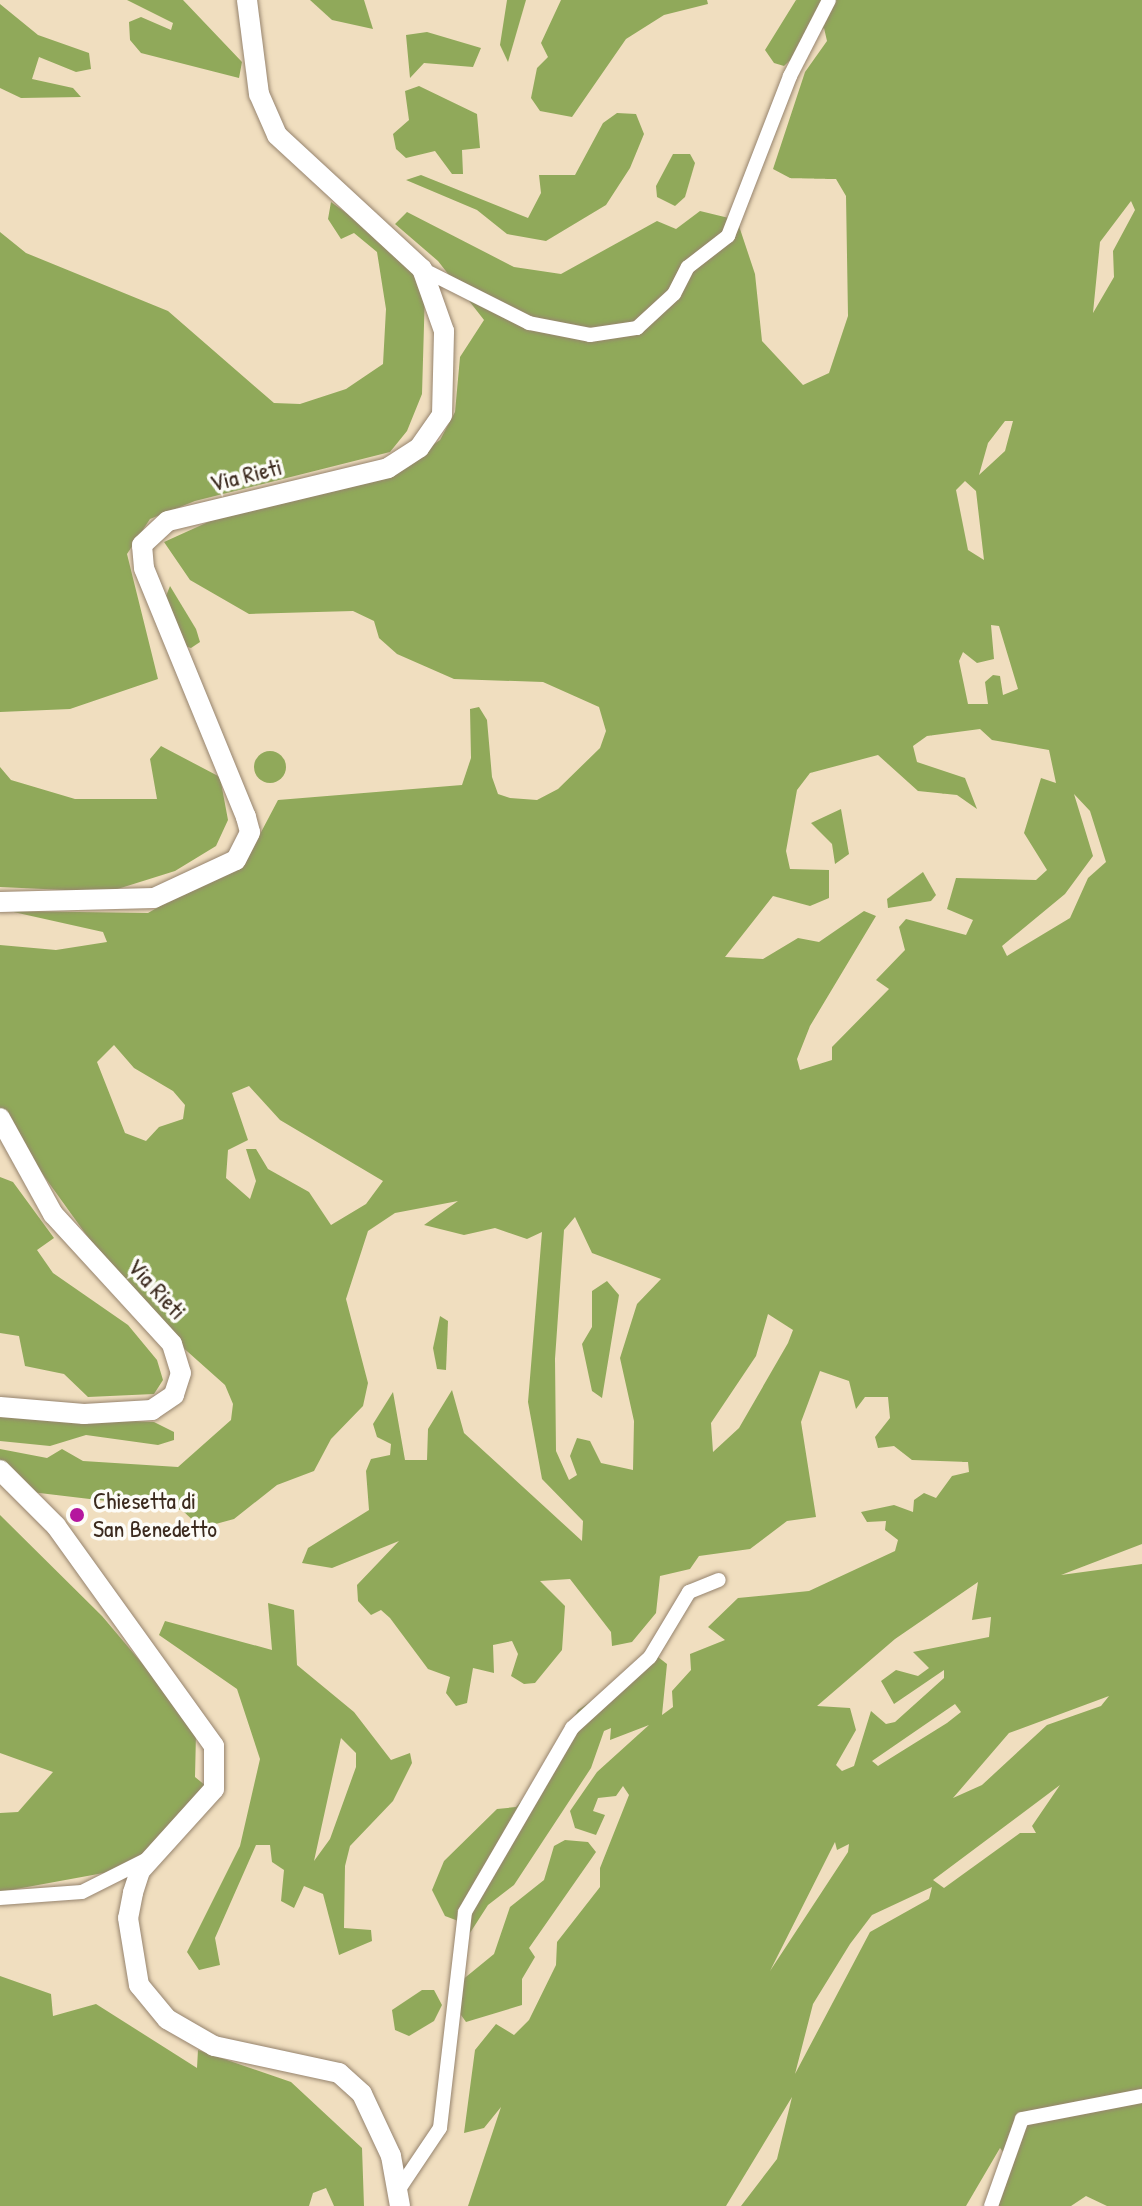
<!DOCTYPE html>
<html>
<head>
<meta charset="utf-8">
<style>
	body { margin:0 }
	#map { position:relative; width:1142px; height:2206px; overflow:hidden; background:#f0debf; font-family:"Patrick Hand",sans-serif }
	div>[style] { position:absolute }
	.forest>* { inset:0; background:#90a95a }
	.round { border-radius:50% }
	.roads { filter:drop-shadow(0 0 2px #96846e) drop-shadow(0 0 2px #96846e) }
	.street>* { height:14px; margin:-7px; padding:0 7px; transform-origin:7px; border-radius:7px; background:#fff }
	.secondary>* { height:20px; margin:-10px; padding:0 10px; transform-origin:10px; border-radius:10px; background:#fff }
	.dots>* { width:22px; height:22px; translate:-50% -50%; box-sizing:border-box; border:4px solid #fdfcf7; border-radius:50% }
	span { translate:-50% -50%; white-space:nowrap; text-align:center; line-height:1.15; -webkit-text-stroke:7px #fdfcf7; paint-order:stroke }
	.street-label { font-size:24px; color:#3b2a1e }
	.poi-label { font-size:24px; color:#3b2a1e }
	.left { translate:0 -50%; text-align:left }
</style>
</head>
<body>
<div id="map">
	<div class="forest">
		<div style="clip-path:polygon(127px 0,183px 0,242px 62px,239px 78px,141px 53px,130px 40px,129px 22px,141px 17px,171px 30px,173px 23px)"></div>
		<div style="clip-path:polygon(310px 0,364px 0,373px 29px,332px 20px)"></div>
		<div style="clip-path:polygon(507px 0,526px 0,508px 62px,500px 45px)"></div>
		<div style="clip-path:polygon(561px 0,707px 0,708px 4px,664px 15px,626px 39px,572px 117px,540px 111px,531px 98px,537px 68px,548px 57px,541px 43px)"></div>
		<div style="clip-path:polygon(evenodd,796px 0,1142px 0,1142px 1544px,1061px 1575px,1142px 1564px,1142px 2206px,1107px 2206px,1086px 2196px,1071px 2206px,998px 2206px,1007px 2157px,1000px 2148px,966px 2206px,741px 2206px,777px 2159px,792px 2097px,726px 2206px,468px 2206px,501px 2107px,484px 2128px,464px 2133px,475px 2050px,496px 2024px,514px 2035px,529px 2020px,556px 1965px,557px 1942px,600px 1887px,600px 1868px,629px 1795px,623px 1786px,616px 1796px,598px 1798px,593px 1811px,605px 1815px,596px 1835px,575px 1828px,570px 1811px,597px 1772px,649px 1725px,610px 1740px,611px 1728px,604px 1731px,591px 1768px,514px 1885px,488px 1905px,468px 1936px,461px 1922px,445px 1916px,432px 1890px,444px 1861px,497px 1809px,516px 1807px,537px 1784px,578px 1710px,658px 1657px,667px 1664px,662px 1715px,673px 1707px,672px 1691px,691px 1670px,690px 1654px,725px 1640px,708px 1627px,738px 1598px,809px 1591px,895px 1551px,898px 1540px,885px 1530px,886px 1521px,867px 1522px,861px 1512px,894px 1505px,913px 1512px,914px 1500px,924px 1493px,936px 1498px,952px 1476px,969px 1472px,968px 1462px,912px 1460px,894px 1446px,878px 1448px,875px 1437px,890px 1418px,888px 1397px,865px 1397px,856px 1409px,849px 1381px,820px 1371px,801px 1422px,816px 1517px,787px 1521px,750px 1549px,699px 1556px,690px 1569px,660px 1576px,656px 1613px,632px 1642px,612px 1646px,611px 1632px,570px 1579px,540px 1581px,565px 1606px,562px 1650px,535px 1683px,524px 1684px,511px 1676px,518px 1654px,512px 1641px,493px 1645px,494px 1673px,473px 1668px,467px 1703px,456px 1706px,446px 1693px,450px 1677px,428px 1669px,390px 1618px,381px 1610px,371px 1615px,358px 1601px,357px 1585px,399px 1541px,332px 1568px,302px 1563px,308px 1548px,369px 1510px,366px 1471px,371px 1459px,390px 1455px,391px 1444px,377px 1437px,373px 1424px,393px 1392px,405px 1460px,427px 1460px,428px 1429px,452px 1390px,464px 1433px,582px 1541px,583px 1521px,542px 1479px,528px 1402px,542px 1232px,527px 1239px,495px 1228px,464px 1235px,424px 1225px,458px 1201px,395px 1213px,368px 1231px,346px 1299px,368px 1383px,363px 1406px,331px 1439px,314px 1471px,277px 1485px,234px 1519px,201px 1528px,182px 1510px,31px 1492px,0 1466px,0 1449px,47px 1458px,62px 1449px,83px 1461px,178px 1467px,231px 1420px,233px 1404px,225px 1385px,179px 1344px,90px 1240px,0 1115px,0 945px,56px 950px,107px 942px,103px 932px,9px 911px,148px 913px,249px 855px,278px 800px,462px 785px,471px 758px,470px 709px,479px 707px,487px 720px,492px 777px,498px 794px,510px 798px,537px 800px,558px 789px,600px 748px,606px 731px,599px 707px,543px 682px,454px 679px,397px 654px,379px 638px,374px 621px,353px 611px,249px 614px,190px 580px,164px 542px,217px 518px,391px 474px,440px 440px,455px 412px,460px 357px,484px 320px,438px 261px,395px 224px,407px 212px,514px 267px,561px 274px,657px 221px,676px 229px,700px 211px,737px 220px,755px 274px,762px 341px,803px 385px,829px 373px,848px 316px,846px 196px,836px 179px,790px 178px,773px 169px,805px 72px,827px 41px,824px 28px,784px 66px,774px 63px,765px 50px,796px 0,1131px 201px,1135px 210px,1113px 251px,1114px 277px,1093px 313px,1100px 242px,1131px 201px,796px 0,1005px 421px,1013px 421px,1005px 451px,979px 475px,988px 443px,1005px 421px,796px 0,965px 481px,976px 491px,984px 560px,968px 550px,956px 490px,965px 481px,796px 0,991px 625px,999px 626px,1018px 689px,1003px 695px,1000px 676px,993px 675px,985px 682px,988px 704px,968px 704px,959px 661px,963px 652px,977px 663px,994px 659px,991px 625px,796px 0,980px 729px,992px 740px,1049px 750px,1056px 783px,1041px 778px,1024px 833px,1047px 870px,1036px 880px,956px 878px,947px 909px,973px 920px,966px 935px,906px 919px,899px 927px,905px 950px,876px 980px,889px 989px,832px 1047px,832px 1060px,800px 1070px,797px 1059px,810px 1026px,876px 916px,864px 911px,819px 942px,798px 938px,763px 959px,725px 957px,773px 896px,810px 906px,829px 898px,829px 870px,790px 869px,786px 851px,797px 790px,810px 773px,878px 755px,918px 791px,957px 795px,977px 809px,965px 778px,917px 762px,913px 746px,927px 736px,980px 729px,796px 0,1074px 794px,1090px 811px,1106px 862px,1088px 878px,1070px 918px,1007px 956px,1002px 946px,1065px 894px,1093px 856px,1074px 794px,796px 0,114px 1045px,134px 1068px,173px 1091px,185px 1105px,183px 1119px,159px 1127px,146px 1141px,125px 1133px,97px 1062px,114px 1045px,796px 0,249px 1086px,280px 1120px,383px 1181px,366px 1204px,331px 1225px,309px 1192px,268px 1169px,256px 1149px,246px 1149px,256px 1181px,250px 1199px,226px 1178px,228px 1150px,248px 1140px,232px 1093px,249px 1086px,796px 0,575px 1217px,592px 1253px,661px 1279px,637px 1304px,620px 1358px,634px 1421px,633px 1470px,601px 1463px,590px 1441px,577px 1438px,570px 1456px,577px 1475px,569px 1480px,556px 1451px,555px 1359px,564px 1230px,575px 1217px,796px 0,768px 1314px,793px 1330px,788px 1343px,739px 1428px,713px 1452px,711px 1423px,756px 1356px,768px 1314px,796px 0,978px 1582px,972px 1620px,991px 1617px,989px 1637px,913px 1652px,929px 1668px,918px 1676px,896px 1670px,881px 1681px,894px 1704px,944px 1670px,944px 1678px,895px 1722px,886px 1724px,871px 1711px,854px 1766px,842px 1771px,836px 1765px,856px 1730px,850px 1708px,817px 1706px,895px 1639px,978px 1582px,796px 0,1109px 1696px,1101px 1706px,1047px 1725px,982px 1785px,953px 1798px,1009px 1733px,1109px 1696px,796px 0,955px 1704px,961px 1712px,947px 1723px,878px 1766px,872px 1761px,955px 1704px,796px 0,1060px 1785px,1032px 1826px,1036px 1833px,1020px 1833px,944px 1888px,933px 1880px,1060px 1785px,796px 0,835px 1842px,837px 1850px,849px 1844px,848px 1852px,770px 1971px,835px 1842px,796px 0,932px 1887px,929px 1899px,870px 1932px,795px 2074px,813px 2004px,850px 1944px,872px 1915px,932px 1887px)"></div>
		<div style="clip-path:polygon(0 4px,38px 35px,89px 53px,91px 69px,76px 72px,39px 57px,32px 79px,73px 88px,81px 97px,21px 98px,0 88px)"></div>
		<div style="clip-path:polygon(427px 32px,481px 48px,473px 67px,424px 63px,410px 78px,406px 35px)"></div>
		<div style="clip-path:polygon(419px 86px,477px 114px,480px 148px,462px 150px,463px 174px,452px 174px,435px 151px,406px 158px,396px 149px,393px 134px,409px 120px,405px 91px)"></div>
		<div style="clip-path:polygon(617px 113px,636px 114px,644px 134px,630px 168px,606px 205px,546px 241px,507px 234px,477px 210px,406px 180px,421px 175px,528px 218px,541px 193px,539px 175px,575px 175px,603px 123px)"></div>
		<div style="clip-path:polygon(673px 154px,690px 154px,695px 163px,685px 197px,675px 206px,657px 197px,656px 186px)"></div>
		<div style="clip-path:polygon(331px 202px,399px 251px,425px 291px,422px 394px,407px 431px,390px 452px,195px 501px,150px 519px,127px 554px,158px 679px,70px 709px,0 712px,0 232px,26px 253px,168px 311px,274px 403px,300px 404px,346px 389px,383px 364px,386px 309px,377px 252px,354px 233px,341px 239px,328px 219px)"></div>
		<div style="clip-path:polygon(170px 586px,196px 629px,200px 642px,191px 648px,181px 645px,164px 601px)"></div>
		<div style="clip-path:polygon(161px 746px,220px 777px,228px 820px,216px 846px,175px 871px,108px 892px,0 887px,0 767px,11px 780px,75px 799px,157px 799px,150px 759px)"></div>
		<div class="round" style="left:254px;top:751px;width:32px;height:32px"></div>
		<div style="clip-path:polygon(841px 809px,849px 854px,835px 864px,832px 844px,811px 823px)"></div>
		<div style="clip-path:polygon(923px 872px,936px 895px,931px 901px,888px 908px,887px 899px)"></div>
		<div style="clip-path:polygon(0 1177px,13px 1182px,54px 1238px,37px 1250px,53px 1273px,128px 1325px,157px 1360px,163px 1380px,154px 1394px,88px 1397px,64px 1374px,25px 1366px,19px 1336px,0 1333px)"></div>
		<div style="clip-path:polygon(607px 1281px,619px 1295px,602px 1398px,592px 1391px,582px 1344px,592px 1327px,592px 1291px)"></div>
		<div style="clip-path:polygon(440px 1316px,448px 1321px,446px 1370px,437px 1369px,433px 1348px)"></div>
		<div style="clip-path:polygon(0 1416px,154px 1422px,174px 1432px,174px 1440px,158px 1445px,86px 1435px,50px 1446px,0 1441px)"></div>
		<div style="clip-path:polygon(0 1515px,102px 1616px,179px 1707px,196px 1734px,195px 1777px,206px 1786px,149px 1851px,109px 1872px,0 1892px,0 1813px,18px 1812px,53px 1772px,0 1753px)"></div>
		<div style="clip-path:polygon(evenodd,268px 1603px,294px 1610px,297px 1665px,354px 1712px,391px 1760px,410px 1753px,412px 1763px,393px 1801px,350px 1846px,345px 1866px,344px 1928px,371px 1930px,372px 1941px,339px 1955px,323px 1894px,304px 1886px,294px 1908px,281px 1901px,284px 1870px,272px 1862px,270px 1845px,256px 1845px,215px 1938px,220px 1965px,199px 1970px,187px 1952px,240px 1846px,260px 1759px,237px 1689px,159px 1635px,165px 1621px,272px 1650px,268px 1603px,341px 1738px,356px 1753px,356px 1767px,330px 1839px,314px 1861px,341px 1738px)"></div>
		<div style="clip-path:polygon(565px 1840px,588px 1842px,596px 1852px,529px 1948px,535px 1957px,522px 1979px,522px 2005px,466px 2022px,456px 2008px,461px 1981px,494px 1954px,510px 1907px,544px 1880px,554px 1846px)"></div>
		<div style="clip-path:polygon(0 1976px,51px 1994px,53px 2016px,96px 2004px,197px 2068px,198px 2050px,291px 2082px,362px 2148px,364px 2206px,334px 2206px,326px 2188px,313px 2193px,309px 2206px,0 2206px)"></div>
		<div style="clip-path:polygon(422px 1990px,434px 1990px,442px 2005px,434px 2021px,409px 2036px,395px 2030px,392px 2010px)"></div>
	</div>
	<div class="roads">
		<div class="street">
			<div style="left:422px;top:269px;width:120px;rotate:26.8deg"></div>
			<div style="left:529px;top:323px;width:62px;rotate:11.1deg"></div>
			<div style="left:590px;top:335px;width:48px;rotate:-8.5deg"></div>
			<div style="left:637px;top:328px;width:50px;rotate:-42.6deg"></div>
			<div style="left:674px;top:294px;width:30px;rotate:-63deg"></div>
			<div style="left:688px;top:267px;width:51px;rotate:-37.8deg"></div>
			<div style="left:728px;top:236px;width:172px;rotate:-68.8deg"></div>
			<div style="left:790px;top:76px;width:85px;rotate:-62.8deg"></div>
			<div style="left:0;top:1898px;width:82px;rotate:-4.2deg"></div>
			<div style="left:82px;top:1892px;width:74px;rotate:-26.6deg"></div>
			<div style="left:401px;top:2186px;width:70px;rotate:-56.1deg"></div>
			<div style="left:440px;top:2128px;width:217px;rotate:-83.4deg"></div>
			<div style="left:465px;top:1912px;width:213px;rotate:-59.8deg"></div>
			<div style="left:572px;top:1728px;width:105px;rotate:-42.3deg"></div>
			<div style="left:650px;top:1657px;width:76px;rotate:-59deg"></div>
			<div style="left:689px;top:1592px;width:32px;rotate:-22deg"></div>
			<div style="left:991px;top:2206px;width:92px;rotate:-70.4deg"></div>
			<div style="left:1022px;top:2119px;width:122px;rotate:-10.9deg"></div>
		</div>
		<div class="secondary">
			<div style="left:0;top:902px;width:154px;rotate:-1.5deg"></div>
			<div style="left:154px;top:898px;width:90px;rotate:-24.9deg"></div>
			<div style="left:236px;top:860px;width:31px;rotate:-63deg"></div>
			<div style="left:250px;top:832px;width:16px;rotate:-105deg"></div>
			<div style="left:246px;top:817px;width:269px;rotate:-112.3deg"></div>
			<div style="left:144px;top:568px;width:23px;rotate:-95deg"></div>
			<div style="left:142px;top:545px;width:35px;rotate:-43deg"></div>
			<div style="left:168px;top:521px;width:226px;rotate:-13.5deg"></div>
			<div style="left:388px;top:468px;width:37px;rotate:-33deg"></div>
			<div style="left:419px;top:448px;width:40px;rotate:-55.1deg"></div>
			<div style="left:442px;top:415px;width:84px;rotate:-88.6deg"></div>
			<div style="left:444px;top:331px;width:66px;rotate:-109.5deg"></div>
			<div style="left:422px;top:269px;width:197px;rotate:-137.3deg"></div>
			<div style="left:277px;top:135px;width:45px;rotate:-113.7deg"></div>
			<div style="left:259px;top:94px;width:95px;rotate:-97.3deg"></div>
			<div style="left:0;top:1118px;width:110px;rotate:61.1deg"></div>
			<div style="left:53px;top:1214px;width:176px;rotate:47.5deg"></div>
			<div style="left:172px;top:1344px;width:30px;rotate:73deg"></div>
			<div style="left:181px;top:1373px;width:23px;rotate:108deg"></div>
			<div style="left:174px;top:1395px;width:27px;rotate:146deg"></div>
			<div style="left:152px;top:1410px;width:68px;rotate:176.6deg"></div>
			<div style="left:84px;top:1414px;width:84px;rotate:-175.2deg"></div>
			<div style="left:0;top:1470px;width:79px;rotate:45deg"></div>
			<div style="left:56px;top:1526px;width:271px;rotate:54.3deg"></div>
			<div style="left:214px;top:1746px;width:43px;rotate:90deg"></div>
			<div style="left:214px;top:1789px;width:110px;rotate:132.1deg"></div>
			<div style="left:140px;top:1871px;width:23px;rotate:108deg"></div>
			<div style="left:133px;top:1893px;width:25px;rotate:101deg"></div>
			<div style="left:128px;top:1918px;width:68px;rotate:80.7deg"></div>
			<div style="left:139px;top:1985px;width:44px;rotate:50.5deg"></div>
			<div style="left:167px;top:2019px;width:54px;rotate:29.9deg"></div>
			<div style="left:214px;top:2046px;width:128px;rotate:12.2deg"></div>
			<div style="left:339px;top:2073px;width:31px;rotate:42deg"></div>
			<div style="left:362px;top:2094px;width:68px;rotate:64.9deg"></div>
			<div style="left:391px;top:2156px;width:51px;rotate:79.8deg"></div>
		</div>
	</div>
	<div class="dots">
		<div style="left:77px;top:1515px;background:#b5179e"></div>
	</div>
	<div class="street-label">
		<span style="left:246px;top:475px;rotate:-14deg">Via Rieti</span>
		<span style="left:157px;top:1289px;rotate:47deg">Via Rieti</span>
	</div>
	<div class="poi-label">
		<span class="left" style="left:93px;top:1515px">Chiesetta di<br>San Benedetto</span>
	</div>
</div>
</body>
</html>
